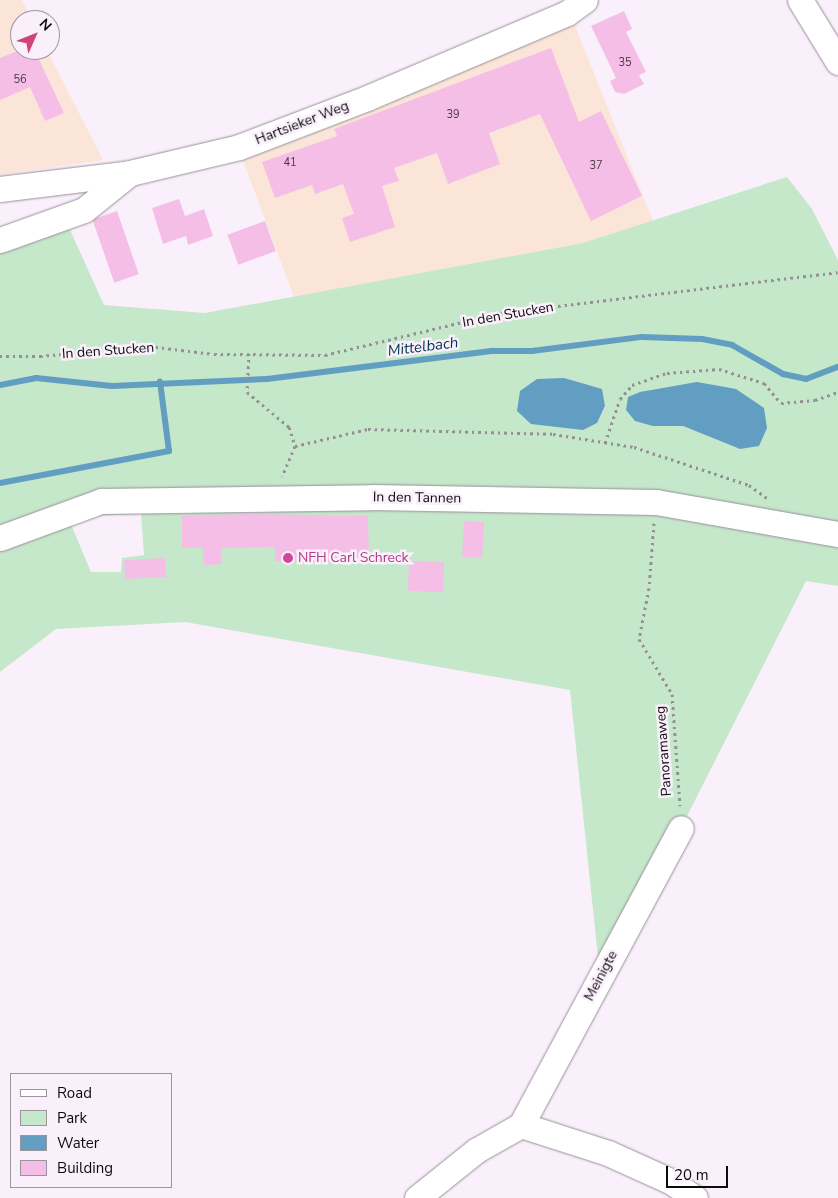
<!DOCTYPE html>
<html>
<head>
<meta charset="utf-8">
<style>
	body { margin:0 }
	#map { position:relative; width:838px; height:1198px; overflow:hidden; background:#faf0fb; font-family:"Nunito Sans",sans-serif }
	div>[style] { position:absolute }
	.commercial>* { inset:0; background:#fbe5d8 }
	.green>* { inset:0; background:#c5e7ca }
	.water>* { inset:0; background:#619ec2 }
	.stream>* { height:6px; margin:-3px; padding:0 3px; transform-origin:3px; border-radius:3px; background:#619ec2 }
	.building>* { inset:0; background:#f5bee7; transform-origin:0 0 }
	.path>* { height:3px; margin-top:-1.5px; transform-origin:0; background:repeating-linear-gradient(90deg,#968f97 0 2.5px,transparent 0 6.5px) }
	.roads { filter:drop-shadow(0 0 1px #98909a) drop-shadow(0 0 1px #98909a) }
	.minor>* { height:25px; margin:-12.5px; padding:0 12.5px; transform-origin:12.5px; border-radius:12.5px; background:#fff }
	.dots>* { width:14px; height:14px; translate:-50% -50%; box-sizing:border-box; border:2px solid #faf0fb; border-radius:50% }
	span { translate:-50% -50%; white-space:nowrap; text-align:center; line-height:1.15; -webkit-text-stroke:5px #faf0fb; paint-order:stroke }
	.number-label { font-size:11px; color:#483844 }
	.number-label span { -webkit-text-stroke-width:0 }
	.street-label { font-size:14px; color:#0e0b0e }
	.hotel-label { font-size:14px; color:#b23c85 }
	.left { translate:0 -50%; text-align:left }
	.water-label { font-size:15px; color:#00344d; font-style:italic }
	.legend { position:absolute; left:10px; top:1073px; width:162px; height:115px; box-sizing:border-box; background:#faf0fb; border:1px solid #9c949c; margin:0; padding:6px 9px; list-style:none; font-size:15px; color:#0e0b0e }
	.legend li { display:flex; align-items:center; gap:10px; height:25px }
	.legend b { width:25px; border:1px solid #9c949c }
	.north { position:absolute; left:10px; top:10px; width:50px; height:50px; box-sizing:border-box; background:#faf0fb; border:1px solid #9c949c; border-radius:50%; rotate:46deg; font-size:14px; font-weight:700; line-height:20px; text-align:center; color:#0e0b0e }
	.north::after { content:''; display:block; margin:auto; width:18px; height:22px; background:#d14576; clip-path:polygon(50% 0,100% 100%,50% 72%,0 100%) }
	.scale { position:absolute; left:666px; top:1166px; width:62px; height:22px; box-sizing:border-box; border:2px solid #0e0b0e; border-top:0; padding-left:6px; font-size:15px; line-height:18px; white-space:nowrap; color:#0e0b0e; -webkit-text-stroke:4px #faf0fb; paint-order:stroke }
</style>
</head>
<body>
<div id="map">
	<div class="commercial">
		<div style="clip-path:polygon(0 0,22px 0,32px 20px,20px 20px,20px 50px,47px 50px,103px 160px,0 175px)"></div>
		<div style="clip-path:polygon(574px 23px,653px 221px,583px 243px,294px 297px,242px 158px)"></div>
	</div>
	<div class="green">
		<div style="clip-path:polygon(evenodd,787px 177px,812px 209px,838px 260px,838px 586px,806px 581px,601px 986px,570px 690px,185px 622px,56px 629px,0 672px,0 245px,66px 221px,104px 305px,205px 313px,583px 243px,787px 177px,602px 389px,605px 407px,597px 423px,602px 389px,787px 177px,764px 408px,740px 449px,683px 426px,653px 426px,764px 408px,787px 177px,141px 514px,144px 555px,122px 558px,121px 572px,91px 572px,70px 522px,96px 516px,141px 514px)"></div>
	</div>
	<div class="water">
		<div style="clip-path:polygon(564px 378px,602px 389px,605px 406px,597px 423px,583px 430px,531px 424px,517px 411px,520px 391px,537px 379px)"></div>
		<div style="clip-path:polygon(697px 382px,736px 389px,764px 408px,767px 428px,759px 446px,740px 449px,683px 426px,653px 426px,635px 421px,626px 410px,628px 397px,640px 392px)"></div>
	</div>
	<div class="stream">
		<div style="left:0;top:385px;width:37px;rotate:-11deg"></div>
		<div style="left:36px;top:378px;width:76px;rotate:6deg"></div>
		<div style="left:112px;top:386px;width:155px;rotate:-2.6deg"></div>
		<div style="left:267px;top:379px;width:228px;rotate:-7.1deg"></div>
		<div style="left:493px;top:351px;width:39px"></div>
		<div style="left:532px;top:351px;width:111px;rotate:-7.3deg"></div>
		<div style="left:642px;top:337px;width:60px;rotate:1.9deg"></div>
		<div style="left:702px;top:339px;width:31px;rotate:11deg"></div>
		<div style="left:732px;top:345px;width:59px;rotate:29.6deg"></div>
		<div style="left:783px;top:374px;width:24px;rotate:12deg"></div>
		<div style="left:806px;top:379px;width:34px;rotate:-21deg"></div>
		<div style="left:0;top:483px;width:172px;rotate:-10.7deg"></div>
		<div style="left:169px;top:451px;width:70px;rotate:-97.4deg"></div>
	</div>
	<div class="building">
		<div style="clip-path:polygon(624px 11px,632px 29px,626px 32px,646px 72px,639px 75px,644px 84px,624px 94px,615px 92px,610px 81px,616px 78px,591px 26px)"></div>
		<div style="clip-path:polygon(551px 48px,579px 122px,601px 111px,642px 196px,591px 221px,540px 114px,489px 133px,500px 164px,448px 184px,437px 153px,394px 168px,399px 181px,382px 186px,395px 227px,350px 242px,342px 218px,354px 214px,343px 184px,315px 194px,312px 185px,275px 198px,262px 162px,337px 136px,334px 129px)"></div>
		<div style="clip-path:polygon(20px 50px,27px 50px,30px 58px,37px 55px,64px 113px,45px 121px,30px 87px,0 100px,0 58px)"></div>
		<div style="clip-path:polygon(179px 199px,185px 216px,204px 209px,213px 236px,188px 245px,186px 236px,163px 244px,152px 208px)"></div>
		<div style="left:117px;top:211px;width:67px;height:26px;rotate:71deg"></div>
		<div style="left:265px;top:221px;width:32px;height:40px;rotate:70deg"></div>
		<div style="clip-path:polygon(250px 514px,368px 516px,369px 563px,275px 561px,275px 547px,221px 548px,221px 564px,204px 565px,203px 548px,182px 548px,182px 516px)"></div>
		<div style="left:464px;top:521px;width:20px;height:36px;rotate:3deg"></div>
		<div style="left:165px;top:558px;width:19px;height:41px;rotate:87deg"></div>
		<div style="left:409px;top:561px;width:35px;height:30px;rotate:2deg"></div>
	</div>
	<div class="path">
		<div style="left:249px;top:353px;width:39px;rotate:93deg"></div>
		<div style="left:247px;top:392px;width:55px;rotate:39.8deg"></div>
		<div style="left:289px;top:427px;width:20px;rotate:72deg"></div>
		<div style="left:295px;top:446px;width:33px;rotate:113deg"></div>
		<div style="left:0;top:356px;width:40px"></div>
		<div style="left:40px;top:356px;width:109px;rotate:-5.2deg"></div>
		<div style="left:149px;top:346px;width:65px;rotate:7deg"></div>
		<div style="left:214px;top:354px;width:111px;rotate:0.5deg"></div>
		<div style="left:325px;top:355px;width:180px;rotate:-13.5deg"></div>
		<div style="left:500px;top:313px;width:340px;rotate:-6.9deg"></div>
		<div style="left:605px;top:443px;width:46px;rotate:-71.2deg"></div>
		<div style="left:620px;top:399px;width:18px;rotate:-49deg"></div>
		<div style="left:632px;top:385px;width:37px;rotate:-19deg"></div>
		<div style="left:667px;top:373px;width:52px;rotate:-4.4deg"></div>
		<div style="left:719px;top:369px;width:47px;rotate:17.3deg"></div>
		<div style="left:764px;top:383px;width:26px;rotate:50deg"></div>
		<div style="left:781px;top:403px;width:34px;rotate:-5deg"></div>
		<div style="left:815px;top:400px;width:24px;rotate:-19deg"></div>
		<div style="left:295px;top:446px;width:75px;rotate:-13.1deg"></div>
		<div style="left:368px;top:429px;width:185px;rotate:1.5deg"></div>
		<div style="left:553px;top:434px;width:82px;rotate:9.1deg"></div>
		<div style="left:634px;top:447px;width:121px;rotate:18.3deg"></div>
		<div style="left:749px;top:485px;width:22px;rotate:36deg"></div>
		<div style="left:654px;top:523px;width:65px;rotate:94.4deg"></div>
		<div style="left:649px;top:588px;width:52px;rotate:101.1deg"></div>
		<div style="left:639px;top:639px;width:64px;rotate:59deg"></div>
		<div style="left:672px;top:694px;width:112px;rotate:85.9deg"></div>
	</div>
	<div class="roads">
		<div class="minor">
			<div style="left:800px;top:0;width:73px;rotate:58.5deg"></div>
			<div style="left:0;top:189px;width:131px;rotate:-7deg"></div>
			<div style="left:130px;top:173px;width:112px;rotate:-13.4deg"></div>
			<div style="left:239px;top:147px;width:137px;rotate:-20.9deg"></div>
			<div style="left:367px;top:98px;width:217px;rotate:-23deg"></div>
			<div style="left:567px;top:13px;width:22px;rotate:-36deg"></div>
			<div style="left:0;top:240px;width:89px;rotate:-19.7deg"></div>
			<div style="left:84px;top:210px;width:59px;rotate:-38.8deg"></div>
			<div style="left:0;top:538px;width:108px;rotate:-20.1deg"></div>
			<div style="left:101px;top:501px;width:271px;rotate:-0.8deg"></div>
			<div style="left:372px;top:497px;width:284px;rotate:1deg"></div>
			<div style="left:656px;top:502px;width:185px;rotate:10deg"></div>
			<div style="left:521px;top:1125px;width:91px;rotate:17.8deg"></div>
			<div style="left:608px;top:1153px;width:68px;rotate:24.3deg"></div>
			<div style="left:670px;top:1181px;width:30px;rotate:34deg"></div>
			<div style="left:417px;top:1198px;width:77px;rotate:-38.7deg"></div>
			<div style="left:477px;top:1150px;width:51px;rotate:-29.6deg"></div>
			<div style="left:521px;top:1125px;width:337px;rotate:-61.7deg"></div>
		</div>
	</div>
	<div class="dots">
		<div style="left:288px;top:558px;background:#d1479c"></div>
	</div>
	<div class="number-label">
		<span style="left:625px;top:63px">35</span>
		<span style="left:20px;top:80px">56</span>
		<span style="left:453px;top:115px">39</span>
		<span style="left:290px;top:163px">41</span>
		<span style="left:596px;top:166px">37</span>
	</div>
	<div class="street-label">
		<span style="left:302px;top:123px;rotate:-21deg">Hartsieker Weg</span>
		<span style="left:508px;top:315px;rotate:-10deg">In den Stucken</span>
		<span style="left:108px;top:351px;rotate:-4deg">In den Stucken</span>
		<span style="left:417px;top:498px;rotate:1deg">In den Tannen</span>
		<span style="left:664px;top:751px;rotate:-94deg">Panoramaweg</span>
		<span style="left:601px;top:976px;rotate:-62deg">Meinigte</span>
	</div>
	<div class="hotel-label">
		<span class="left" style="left:298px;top:558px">NFH Carl Schreck</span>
	</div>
	<div class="water-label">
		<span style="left:423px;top:347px;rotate:-7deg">Mittelbach</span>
	</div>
	<ul class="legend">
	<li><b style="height:6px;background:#fff"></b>Road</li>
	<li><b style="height:14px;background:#c5e7ca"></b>Park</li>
	<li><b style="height:14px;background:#619ec2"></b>Water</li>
	<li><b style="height:14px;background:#f5bee7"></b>Building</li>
	</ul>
	<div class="north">N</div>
	<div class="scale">20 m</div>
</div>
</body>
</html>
